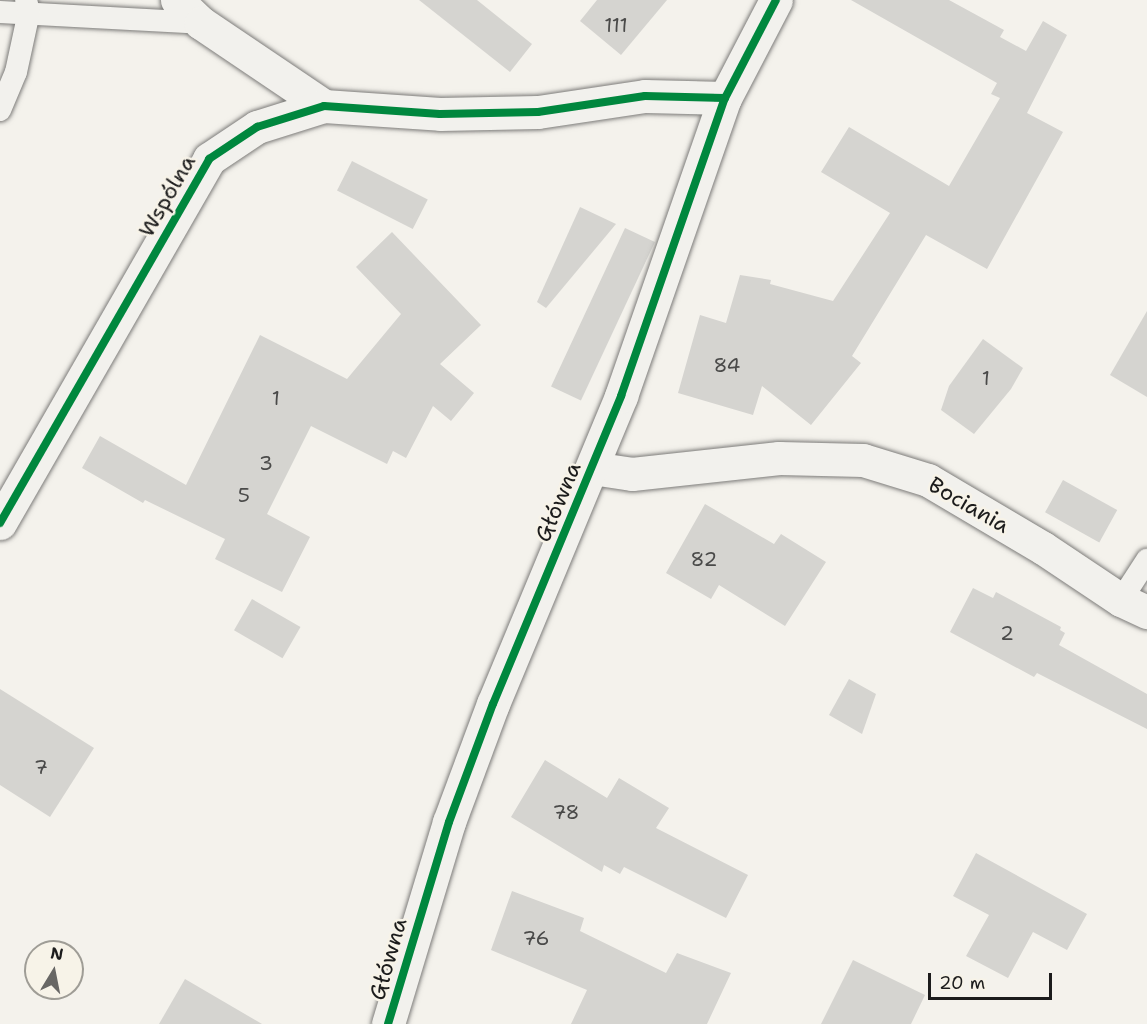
<!DOCTYPE html>
<html>
<head>
<meta charset="utf-8">
<style>
	body { margin:0 }
	#map { position:relative; width:1147px; height:1024px; overflow:hidden; background:#f4f2ec; font-family:"Shantell Sans",sans-serif }
	div>[style] { position:absolute }
	.building>* { inset:0; background:#d5d4d0; transform-origin:0 0 }
	.roads { filter:drop-shadow(0 0 2px #7d7c7a) drop-shadow(0 0 2px #7d7c7a) }
	.lane>* { height:22px; margin:-11px; padding:0 11px; transform-origin:11px; border-radius:11px; background:#f2f1ed }
	.street>* { height:33px; margin:-16.5px; padding:0 16.5px; transform-origin:16.5px; border-radius:16.5px; background:#f2f1ed }
	.secondary>* { height:33px; margin:-16.5px; padding:0 16.5px; transform-origin:16.5px; border-radius:16.5px; background:#f2f1ed }
	.cycleway>* { height:8px; margin:-4px; padding:0 4px; transform-origin:4px; border-radius:4px; background:#00873e }
	span { translate:-50% -50%; white-space:nowrap; text-align:center; line-height:1.15; -webkit-text-stroke:5px #f7f3e8; paint-order:stroke }
	.number-label { font-size:20px; color:#4a4a49 }
	.number-label span { -webkit-text-stroke-width:0 }
	.street-label { font-size:22px; color:#1c1c1c }
	.north { position:absolute; left:24px; top:940px; width:60px; height:60px; box-sizing:border-box; background:#f7f3e8; border:2px solid #9f9d96; border-radius:50%; rotate:10deg; font-size:16px; font-weight:700; line-height:24px; text-align:center; color:#1c1c1c }
	.north::after { content:''; display:block; margin:auto; width:21px; height:27px; background:#686765; clip-path:polygon(50% 0,100% 100%,50% 72%,0 100%) }
	.scale { position:absolute; left:928px; top:973px; width:124px; height:27px; box-sizing:border-box; border:3px solid #1c1c1c; border-top:0; padding-left:8px; font-size:18px; line-height:21px; white-space:nowrap; color:#1c1c1c; -webkit-text-stroke:4px #f7f3e8; paint-order:stroke }
</style>
</head>
<body>
<div id="map">
	<div class="building">
		<div style="clip-path:polygon(419px 0,477px 0,532px 44px,510px 72px)"></div>
		<div style="clip-path:polygon(597px 0,667px 0,621px 55px,580px 21px)"></div>
		<div style="clip-path:polygon(851px 0,949px 0,1004px 30px,1000px 37px,1026px 51px,1043px 21px,1067px 35px,1027px 113px,1063px 132px,987px 269px,926px 235px,852px 356px,861px 363px,811px 425px,762px 386px,753px 415px,678px 393px,700px 315px,726px 323px,740px 275px,771px 280px,770px 284px,833px 301px,890px 213px,821px 172px,849px 127px,949px 186px,1000px 98px,991px 94px,997px 83px)"></div>
		<div style="left:352px;top:161px;width:85px;height:33px;rotate:27deg"></div>
		<div style="clip-path:polygon(580px 207px,616px 224px,546px 308px,537px 302px)"></div>
		<div style="left:625px;top:228px;width:33px;height:175px;rotate:25deg"></div>
		<div style="clip-path:polygon(392px 232px,481px 325px,440px 364px,474px 393px,451px 421px,433px 406px,406px 458px,393px 451px,387px 464px,311px 426px,267px 514px,310px 537px,282px 592px,215px 559px,225px 539px,145px 500px,143px 503px,82px 468px,100px 436px,186px 485px,260px 335px,347px 379px,401px 314px,356px 267px)"></div>
		<div style="clip-path:polygon(1147px 311px,1147px 397px,1110px 375px)"></div>
		<div style="clip-path:polygon(983px 339px,1023px 368px,1011px 389px,974px 434px,941px 410px,949px 386px)"></div>
		<div style="left:1063px;top:480px;width:62px;height:37px;rotate:29deg"></div>
		<div style="clip-path:polygon(705px 504px,774px 544px,781px 534px,826px 562px,785px 626px,719px 585px,711px 599px,666px 573px)"></div>
		<div style="clip-path:polygon(973px 588px,993px 598px,996px 592px,1061px 627px,1060px 630px,1065px 633px,1059px 645px,1147px 694px,1147px 729px,1037px 673px,1034px 677px,950px 632px)"></div>
		<div style="left:252px;top:599px;width:56px;height:36px;rotate:30deg"></div>
		<div style="clip-path:polygon(849px 679px,876px 694px,862px 734px,829px 715px)"></div>
		<div style="clip-path:polygon(0 689px,94px 748px,50px 817px,0 785px)"></div>
		<div style="clip-path:polygon(545px 760px,607px 798px,619px 778px,669px 808px,656px 828px,748px 875px,726px 918px,624px 867px,620px 874px,604px 865px,602px 872px,511px 817px)"></div>
		<div style="clip-path:polygon(976px 853px,1087px 914px,1067px 950px,1033px 932px,1008px 978px,966px 956px,989px 915px,953px 896px)"></div>
		<div style="clip-path:polygon(512px 891px,584px 918px,580px 931px,666px 973px,677px 953px,731px 973px,707px 1024px,571px 1024px,587px 990px,491px 950px)"></div>
		<div style="clip-path:polygon(853px 960px,925px 995px,911px 1024px,821px 1024px)"></div>
		<div style="clip-path:polygon(185px 979px,262px 1024px,159px 1024px)"></div>
	</div>
	<div class="roads">
		<div class="lane">
			<div style="left:0;top:12px;width:201px;rotate:3.1deg"></div>
			<div style="left:0;top:110px;width:41px;rotate:-67.2deg"></div>
			<div style="left:16px;top:72px;width:61px;rotate:-77.8deg"></div>
			<div style="left:29px;top:12px;width:12px;rotate:-104deg"></div>
			<div style="left:1121px;top:600px;width:48px;rotate:-57deg"></div>
		</div>
		<div class="street">
			<div style="left:177px;top:0;width:33px;rotate:44deg"></div>
			<div style="left:201px;top:23px;width:148px;rotate:34deg"></div>
			<div style="left:592px;top:468px;width:40px;rotate:8.5deg"></div>
			<div style="left:632px;top:474px;width:148px;rotate:-6.2deg"></div>
			<div style="left:779px;top:458px;width:84px;rotate:1.4deg"></div>
			<div style="left:863px;top:460px;width:68px;rotate:17.1deg"></div>
			<div style="left:928px;top:480px;width:134px;rotate:30.6deg"></div>
			<div style="left:1043px;top:548px;width:94px;rotate:33.7deg"></div>
			<div style="left:1121px;top:600px;width:29px;rotate:25deg"></div>
			<div style="left:0;top:523px;width:420px;rotate:-60.1deg"></div>
			<div style="left:209px;top:159px;width:58px;rotate:-33.7deg"></div>
			<div style="left:257px;top:127px;width:70px;rotate:-17.4deg"></div>
			<div style="left:324px;top:106px;width:116px;rotate:3.9deg"></div>
			<div style="left:440px;top:114px;width:98px;rotate:-1.2deg"></div>
			<div style="left:538px;top:112px;width:108px;rotate:-8.5deg"></div>
			<div style="left:645px;top:96px;width:80px;rotate:1.4deg"></div>
		</div>
		<div class="secondary">
			<div style="left:388px;top:1024px;width:211px;rotate:-73.2deg"></div>
			<div style="left:449px;top:822px;width:126px;rotate:-69.6deg"></div>
			<div style="left:493px;top:704px;width:334px;rotate:-67.4deg"></div>
			<div style="left:621px;top:396px;width:316px;rotate:-70.8deg"></div>
			<div style="left:725px;top:98px;width:110px;rotate:-62.5deg"></div>
		</div>
	</div>
	<div class="cycleway">
		<div style="left:0;top:523px;width:420px;rotate:-60.1deg"></div>
		<div style="left:209px;top:159px;width:58px;rotate:-33.7deg"></div>
		<div style="left:257px;top:127px;width:70px;rotate:-17.4deg"></div>
		<div style="left:324px;top:106px;width:116px;rotate:3.9deg"></div>
		<div style="left:440px;top:114px;width:98px;rotate:-1.2deg"></div>
		<div style="left:538px;top:112px;width:108px;rotate:-8.5deg"></div>
		<div style="left:645px;top:96px;width:80px;rotate:1.4deg"></div>
		<div style="left:388px;top:1024px;width:211px;rotate:-73.2deg"></div>
		<div style="left:449px;top:822px;width:126px;rotate:-69.6deg"></div>
		<div style="left:493px;top:704px;width:334px;rotate:-67.4deg"></div>
		<div style="left:621px;top:396px;width:316px;rotate:-70.8deg"></div>
		<div style="left:725px;top:98px;width:110px;rotate:-62.5deg"></div>
	</div>
	<div class="number-label">
		<span style="left:616px;top:25px">111</span>
		<span style="left:727px;top:365px">84</span>
		<span style="left:986px;top:378px">1</span>
		<span style="left:276px;top:398px">1</span>
		<span style="left:266px;top:463px">3</span>
		<span style="left:244px;top:495px">5</span>
		<span style="left:704px;top:559px">82</span>
		<span style="left:1007px;top:633px">2</span>
		<span style="left:41px;top:767px">7</span>
		<span style="left:566px;top:812px">78</span>
		<span style="left:536px;top:938px">76</span>
	</div>
	<div class="street-label">
		<span style="left:167px;top:196px;rotate:-60deg">Wspólna</span>
		<span style="left:558px;top:502px;rotate:-67deg">Główna</span>
		<span style="left:969px;top:505px;rotate:30deg">Bociania</span>
		<span style="left:388px;top:959px;rotate:-74deg">Główna</span>
	</div>
	<div class="north">N</div>
	<div class="scale">20 m</div>
</div>
</body>
</html>
